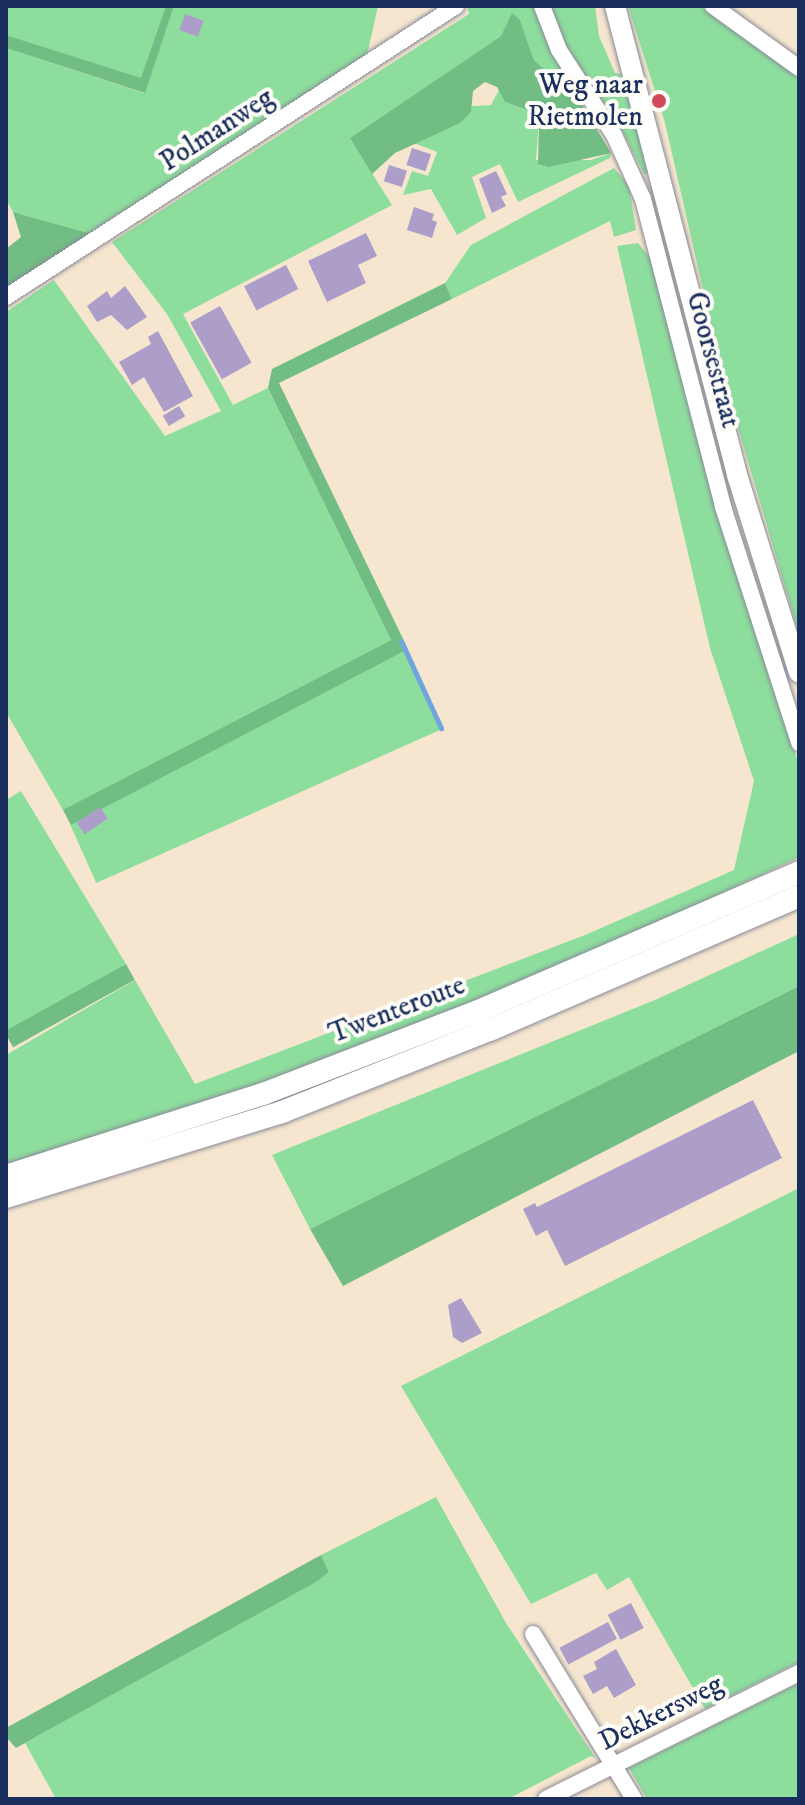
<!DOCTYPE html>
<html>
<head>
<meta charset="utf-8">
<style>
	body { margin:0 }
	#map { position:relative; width:805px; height:1805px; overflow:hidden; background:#f6e6d0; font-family:"IM FELL DW Pica",serif }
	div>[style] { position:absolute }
	.green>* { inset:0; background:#8dde9d; transform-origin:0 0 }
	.forest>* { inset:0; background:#72bd84; transform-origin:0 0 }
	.stream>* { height:5px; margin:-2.5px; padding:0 2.5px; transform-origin:2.5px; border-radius:2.5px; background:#72a5de }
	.building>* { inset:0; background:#ac9ec8; transform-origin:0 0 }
	.roads { filter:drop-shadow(0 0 2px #888a97) drop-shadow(0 0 2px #888a97) }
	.minor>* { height:16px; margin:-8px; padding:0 8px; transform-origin:8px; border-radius:8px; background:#fff }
	.major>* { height:20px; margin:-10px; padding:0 10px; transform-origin:10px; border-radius:10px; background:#fff }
	.highway>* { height:22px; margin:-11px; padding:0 11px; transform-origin:11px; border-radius:11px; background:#fff }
	.dots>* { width:22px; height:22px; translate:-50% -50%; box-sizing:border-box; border:4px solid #fdfcf7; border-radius:50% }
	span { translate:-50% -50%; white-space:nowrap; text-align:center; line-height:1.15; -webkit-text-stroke:8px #fdfcf7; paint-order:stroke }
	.poi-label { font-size:28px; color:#1b2f5e }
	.right { translate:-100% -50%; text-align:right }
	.street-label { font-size:28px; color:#1b2f5e }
	.frame { position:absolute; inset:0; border:8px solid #1b2f5e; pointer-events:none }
</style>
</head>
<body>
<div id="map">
	<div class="green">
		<div style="clip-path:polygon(6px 6px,166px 6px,142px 79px,6px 35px)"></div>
		<div style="clip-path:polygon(174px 6px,378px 6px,367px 55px,92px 234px,13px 212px,6px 199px,6px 48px,144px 93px)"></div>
		<div style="clip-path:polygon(467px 6px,534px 6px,581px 103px,534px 60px,520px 20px,508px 26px,501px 36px,350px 138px,392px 205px,183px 314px,233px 405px,268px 388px,391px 640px,63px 810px,6px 712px,6px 312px,54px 280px,165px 436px,221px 411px,167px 314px,112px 242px,469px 14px)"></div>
		<div style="clip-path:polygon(551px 6px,595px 6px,599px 36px,615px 73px,620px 74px,651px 173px,644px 174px,624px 134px,567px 52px)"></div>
		<div style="clip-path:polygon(628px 6px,701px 6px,799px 78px,799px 634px,722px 373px,665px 123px)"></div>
		<div style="clip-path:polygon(499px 90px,505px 102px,527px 110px,539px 123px,536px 160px,591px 160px,611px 153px,610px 158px,518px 202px,500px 164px,472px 177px,486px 218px,457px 235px,431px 189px,403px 195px,412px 171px,428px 176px,437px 152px,414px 143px,460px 123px,472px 106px,491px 105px)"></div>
		<div style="clip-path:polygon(614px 168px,629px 186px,636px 230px,614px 237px,610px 221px,452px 299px,445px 283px,471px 245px)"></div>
		<div style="clip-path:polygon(638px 243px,651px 259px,719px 519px,799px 765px,799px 857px,576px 962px,226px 1096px,6px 1167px,6px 1055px,135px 980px,195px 1084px,585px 935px,734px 870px,754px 781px,710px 648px,617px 246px)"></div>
		<div style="left:408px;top:649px;width:87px;height:380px;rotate:66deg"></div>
		<div style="clip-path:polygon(21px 791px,126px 964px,6px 1034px,6px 800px)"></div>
		<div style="clip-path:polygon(799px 934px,799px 986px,310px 1229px,272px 1155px,655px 1000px)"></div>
		<div style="clip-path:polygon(799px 1188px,799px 1662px,705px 1709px,629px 1577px,607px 1590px,596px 1573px,531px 1604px,401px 1386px)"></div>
		<div style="clip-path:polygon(436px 1497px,506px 1623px,596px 1759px,591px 1756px,508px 1799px,56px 1799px,25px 1743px,318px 1581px,329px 1572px,321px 1555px)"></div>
		<div style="clip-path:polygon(799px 1683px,799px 1799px,647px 1799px,629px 1768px)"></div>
	</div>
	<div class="forest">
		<div style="clip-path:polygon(166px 6px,174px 6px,145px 93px,6px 48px,6px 35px,141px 78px)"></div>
		<div style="clip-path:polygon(512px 13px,520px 20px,534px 60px,581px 103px,611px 153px,549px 167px,538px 164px,539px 122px,527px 110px,505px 102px,497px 87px,485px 82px,473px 91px,471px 112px,460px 123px,395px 153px,372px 174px,350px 138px,501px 36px)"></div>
		<div style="clip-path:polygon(13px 212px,92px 234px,6px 290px,6px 249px,21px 237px)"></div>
		<div style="clip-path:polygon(445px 283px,452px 299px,279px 383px,408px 649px,71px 825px,63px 810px,391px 640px,268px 388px,272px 369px)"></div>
		<div style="left:126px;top:964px;width:18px;height:139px;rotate:61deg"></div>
		<div style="clip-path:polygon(799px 986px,799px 1051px,343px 1286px,310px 1229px)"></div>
		<div style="clip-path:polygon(321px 1555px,329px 1572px,318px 1581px,16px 1748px,6px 1737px,6px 1728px)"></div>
	</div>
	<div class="stream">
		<div style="left:401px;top:641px;width:96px;rotate:65.3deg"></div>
	</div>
	<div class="building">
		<div style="left:185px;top:14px;width:20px;height:17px;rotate:20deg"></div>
		<div style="left:412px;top:148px;width:20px;height:18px;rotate:18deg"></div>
		<div style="left:389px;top:165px;width:19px;height:17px;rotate:18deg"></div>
		<div style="clip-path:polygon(496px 171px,507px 194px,501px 197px,506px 206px,492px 213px,479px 179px)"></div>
		<div style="clip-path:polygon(414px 207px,434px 214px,432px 220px,437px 222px,432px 238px,407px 230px)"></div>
		<div style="clip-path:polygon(366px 233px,377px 256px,358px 265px,366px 283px,327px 302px,308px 261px)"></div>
		<div style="left:286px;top:265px;width:27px;height:47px;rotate:63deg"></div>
		<div style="clip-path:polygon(125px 286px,147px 317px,127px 330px,111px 315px,97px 322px,87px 306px,107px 291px,111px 298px)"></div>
		<div style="left:220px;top:306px;width:65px;height:34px;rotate:61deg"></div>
		<div style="clip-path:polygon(158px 331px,193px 396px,164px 412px,144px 377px,132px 385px,119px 362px,151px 344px,148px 337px)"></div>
		<div style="left:179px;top:406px;width:12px;height:19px;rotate:59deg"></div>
		<div style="left:100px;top:807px;width:14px;height:28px;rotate:56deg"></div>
		<div style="clip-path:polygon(753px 1100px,782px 1158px,565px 1266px,547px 1230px,536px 1236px,523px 1209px,535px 1203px,537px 1207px)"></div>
		<div style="clip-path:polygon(461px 1298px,482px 1333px,462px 1343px,453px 1337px,448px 1305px)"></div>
		<div style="left:631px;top:1603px;width:28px;height:26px;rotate:63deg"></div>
		<div style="left:608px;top:1622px;width:19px;height:55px;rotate:62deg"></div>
		<div style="clip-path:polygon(616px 1649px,636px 1685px,614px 1698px,607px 1686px,593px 1694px,583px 1676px,597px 1669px,594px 1662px)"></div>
	</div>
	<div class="roads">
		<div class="minor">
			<div style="left:542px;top:6px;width:47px;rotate:68.9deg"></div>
			<div style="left:559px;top:50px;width:101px;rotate:57.1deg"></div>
			<div style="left:614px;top:135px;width:70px;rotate:65.6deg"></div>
			<div style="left:643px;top:199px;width:318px;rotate:75.4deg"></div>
			<div style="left:723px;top:507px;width:248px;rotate:72.1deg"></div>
			<div style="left:713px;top:6px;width:106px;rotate:35.8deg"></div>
			<div style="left:6px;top:297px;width:536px;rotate:-32.89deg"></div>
			<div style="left:533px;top:1634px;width:193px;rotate:58.5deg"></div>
			<div style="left:546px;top:1799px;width:283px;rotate:-26.5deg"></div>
		</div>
		<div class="major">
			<div style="left:615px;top:6px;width:485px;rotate:75.4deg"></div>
			<div style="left:737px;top:475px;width:207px;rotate:72.6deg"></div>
		</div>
		<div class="highway">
			<div style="left:6px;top:1176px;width:270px;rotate:-17.7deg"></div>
			<div style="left:263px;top:1094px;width:228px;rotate:-21.1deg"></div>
			<div style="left:476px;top:1012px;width:352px;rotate:-23.4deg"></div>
			<div style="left:6px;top:1197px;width:289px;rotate:-17.1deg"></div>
			<div style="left:282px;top:1112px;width:226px;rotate:-21.6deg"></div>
			<div style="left:492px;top:1029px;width:335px;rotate:-23.4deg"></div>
		</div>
	</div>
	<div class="dots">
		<div style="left:659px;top:101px;background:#d1495b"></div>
	</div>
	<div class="poi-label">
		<span class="right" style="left:643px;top:101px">Weg naar<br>Rietmolen</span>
	</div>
	<div class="street-label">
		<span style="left:217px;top:130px;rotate:-33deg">Polmanweg</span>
		<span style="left:713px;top:360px;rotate:75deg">Goorsestraat</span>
		<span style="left:397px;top:1010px;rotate:-21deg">Twenteroute</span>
		<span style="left:661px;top:1713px;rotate:-27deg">Dekkersweg</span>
	</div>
	<div class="frame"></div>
</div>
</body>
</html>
